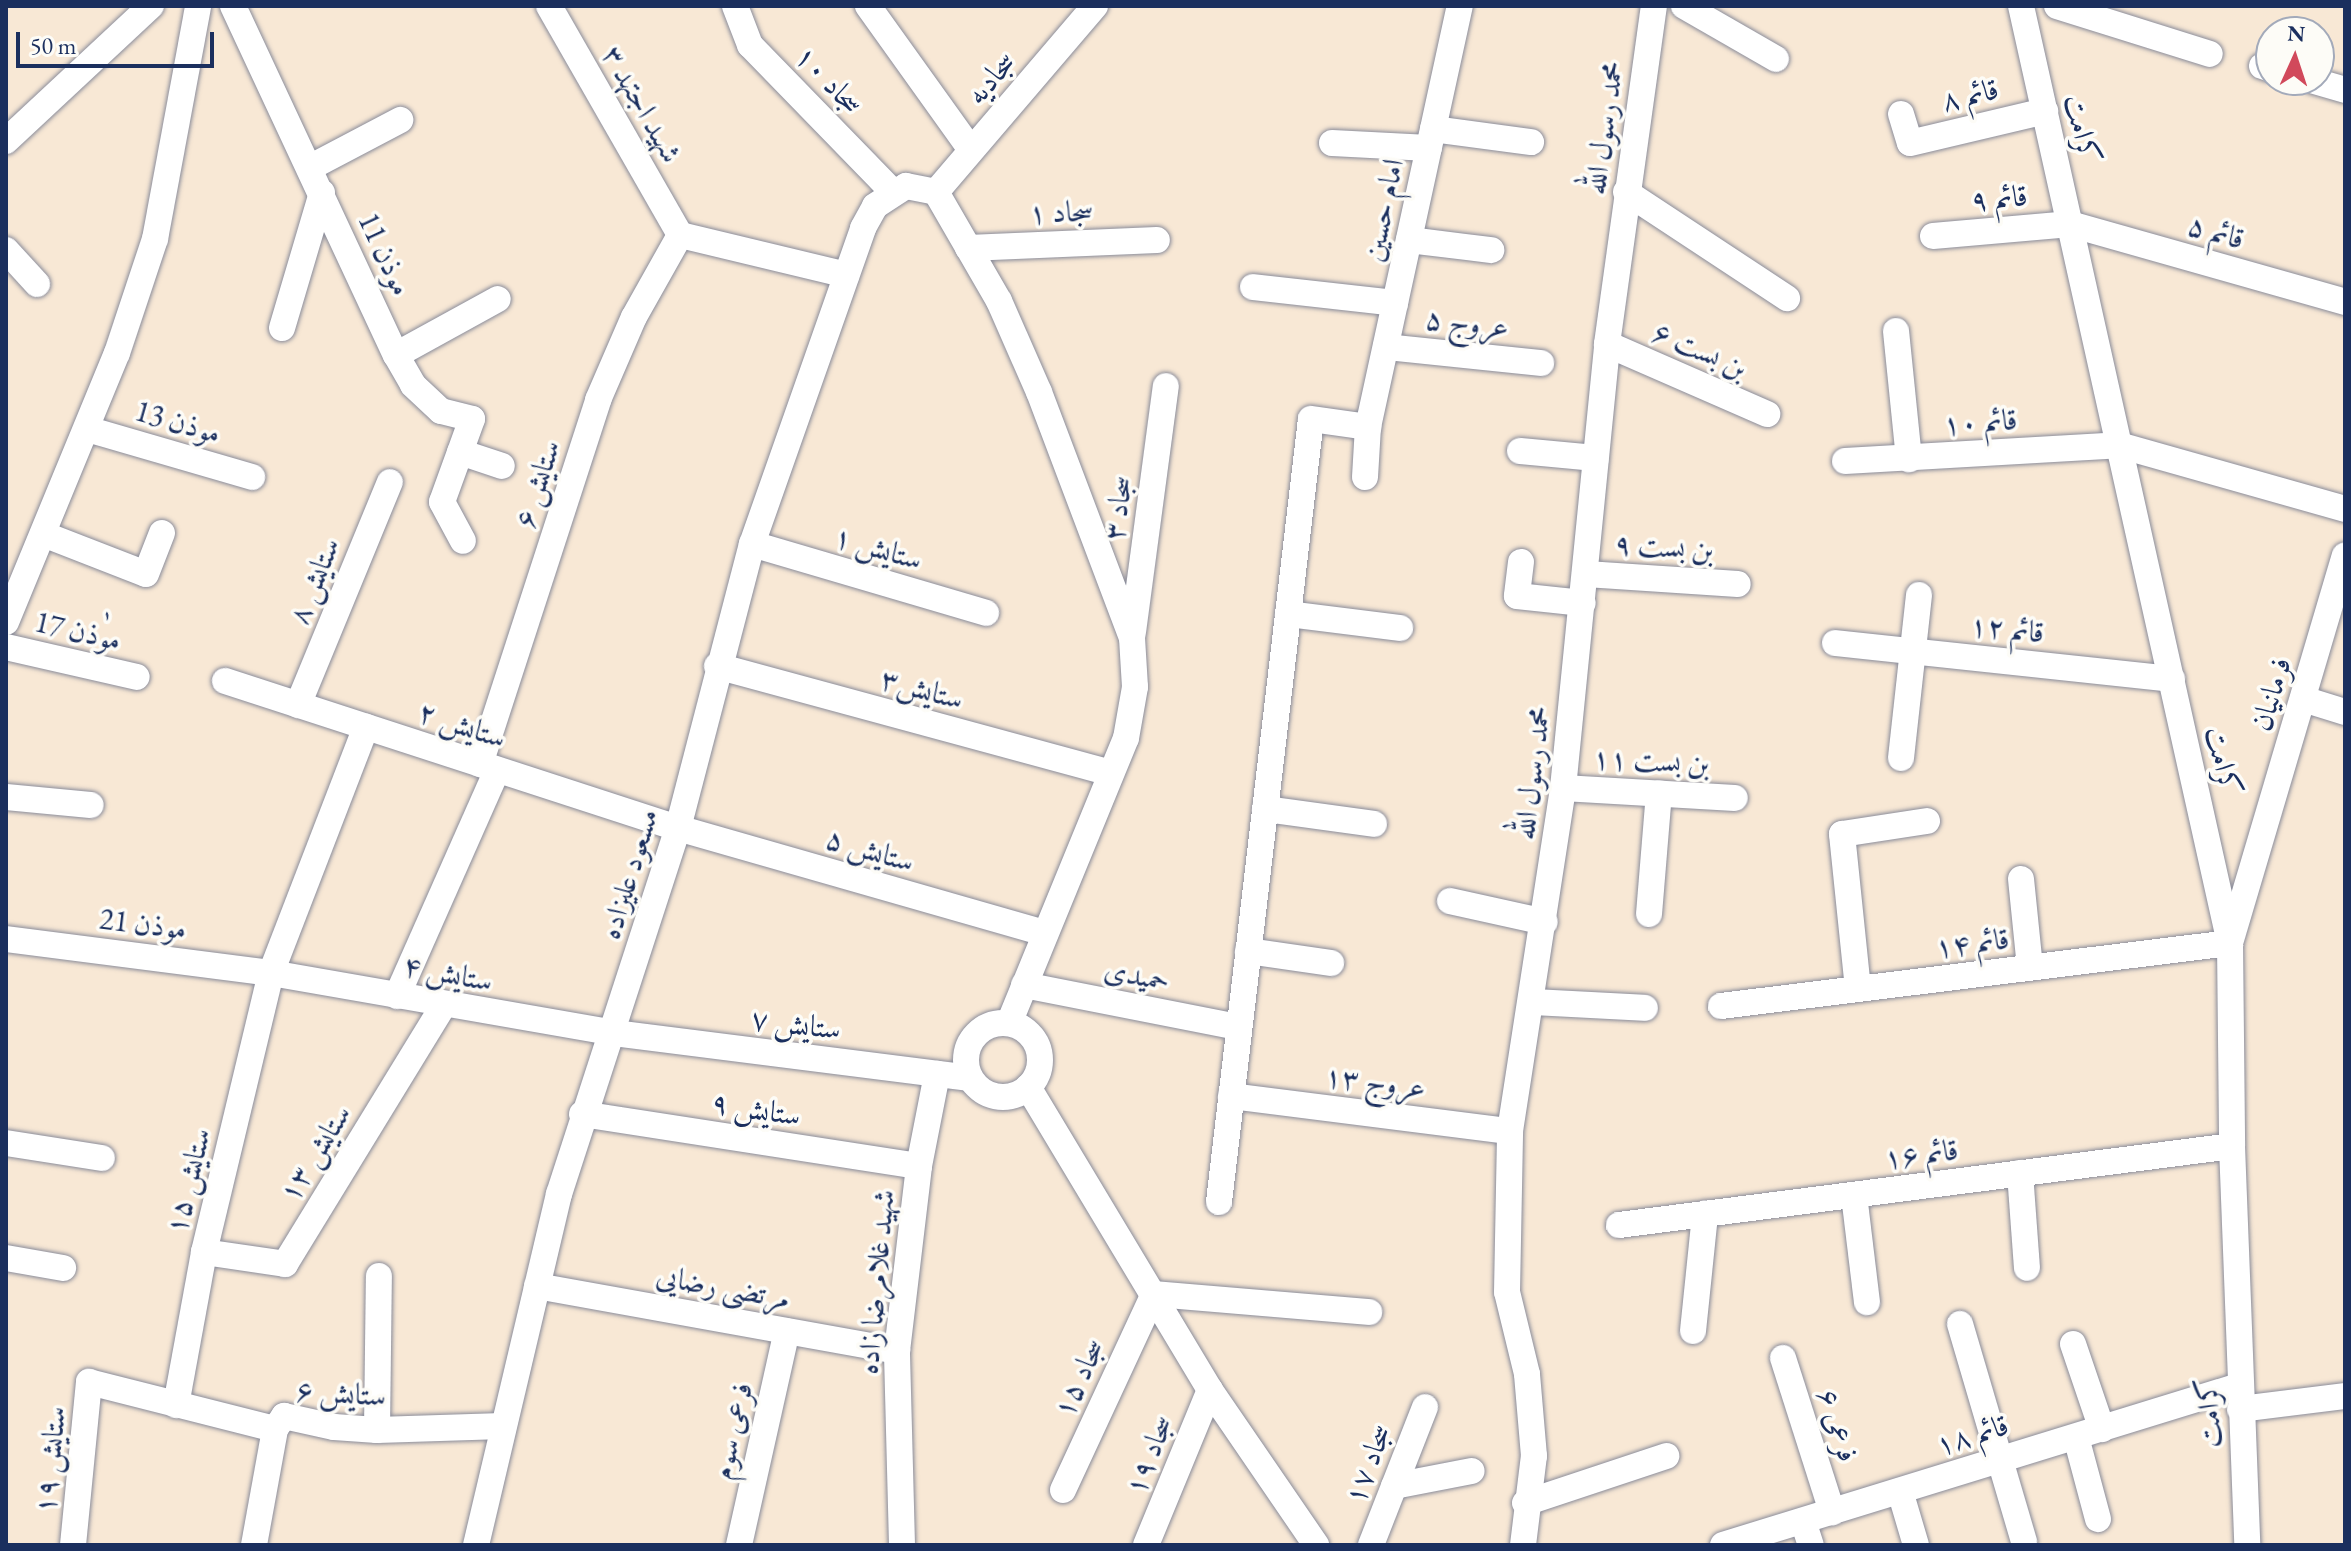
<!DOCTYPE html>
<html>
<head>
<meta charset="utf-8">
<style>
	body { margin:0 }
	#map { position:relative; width:2351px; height:1551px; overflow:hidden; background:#f8e8d5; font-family:"EB Garamond",Amiri,serif }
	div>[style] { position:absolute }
	.roads { filter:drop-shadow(0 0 2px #8a8c9a) drop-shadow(0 0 2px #8a8c9a) }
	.minor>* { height:26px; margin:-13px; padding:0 13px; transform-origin:13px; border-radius:13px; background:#fff }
	.minor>.ring { margin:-13px; padding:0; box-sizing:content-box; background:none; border:26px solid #fff; border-radius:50% }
	span { translate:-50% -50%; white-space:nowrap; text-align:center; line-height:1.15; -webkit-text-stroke:7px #fdfcf7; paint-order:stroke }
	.street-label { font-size:30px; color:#1b2f5e }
	.frame { position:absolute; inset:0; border:8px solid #1b2f5e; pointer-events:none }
	.north { position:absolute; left:2255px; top:16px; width:80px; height:80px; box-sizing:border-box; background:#fdfcf7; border:2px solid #a3aaba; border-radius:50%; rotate:3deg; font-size:22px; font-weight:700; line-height:32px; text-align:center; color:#1b2f5e }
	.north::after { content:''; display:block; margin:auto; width:28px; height:36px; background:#d1495b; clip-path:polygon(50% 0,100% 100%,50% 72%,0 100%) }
	.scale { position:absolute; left:16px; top:32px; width:198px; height:36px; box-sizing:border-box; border:4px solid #1b2f5e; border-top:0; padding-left:10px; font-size:24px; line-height:28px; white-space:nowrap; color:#1b2f5e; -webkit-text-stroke:6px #fdfcf7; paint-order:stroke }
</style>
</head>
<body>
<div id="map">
	<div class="roads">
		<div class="minor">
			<div style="left:233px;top:6px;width:385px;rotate:65deg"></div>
			<div style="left:396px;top:355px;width:34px;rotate:60deg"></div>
			<div style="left:413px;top:385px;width:38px;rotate:43deg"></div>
			<div style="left:441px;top:411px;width:32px;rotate:14deg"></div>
			<div style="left:472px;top:419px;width:88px;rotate:109.9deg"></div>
			<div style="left:442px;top:502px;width:44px;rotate:61.7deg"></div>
			<div style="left:549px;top:6px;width:264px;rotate:60.2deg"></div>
			<div style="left:735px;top:6px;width:42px;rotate:69deg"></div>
			<div style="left:750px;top:45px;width:204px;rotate:45.8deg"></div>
			<div style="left:868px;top:6px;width:177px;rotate:54.4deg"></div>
			<div style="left:1684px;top:6px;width:106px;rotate:29.9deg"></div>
			<div style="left:2021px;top:6px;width:960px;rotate:77.43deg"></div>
			<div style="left:2230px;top:943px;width:203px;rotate:89.4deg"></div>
			<div style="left:2232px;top:1146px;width:399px;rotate:87.8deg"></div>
			<div style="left:2057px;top:6px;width:160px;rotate:17.4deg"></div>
			<div style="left:2262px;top:66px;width:9px;rotate:18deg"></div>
			<div style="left:2311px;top:80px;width:35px;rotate:16deg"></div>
			<div style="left:1901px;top:114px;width:30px;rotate:73deg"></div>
			<div style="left:1910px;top:143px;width:139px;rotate:-13.3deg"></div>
			<div style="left:1433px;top:129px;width:99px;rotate:7.6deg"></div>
			<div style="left:6px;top:141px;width:198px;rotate:-43deg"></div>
			<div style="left:1332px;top:143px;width:97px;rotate:3deg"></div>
			<div style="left:311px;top:167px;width:101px;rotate:-27.8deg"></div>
			<div style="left:936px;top:192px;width:245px;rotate:-49.5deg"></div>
			<div style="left:1626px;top:192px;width:193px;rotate:33.4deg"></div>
			<div style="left:680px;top:235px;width:171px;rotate:13.5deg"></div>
			<div style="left:1933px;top:236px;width:138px;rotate:-5deg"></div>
			<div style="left:2070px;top:224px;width:286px;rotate:15.8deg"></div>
			<div style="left:1409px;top:240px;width:83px;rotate:7deg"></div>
			<div style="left:968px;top:248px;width:189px;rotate:-2.4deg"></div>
			<div style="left:6px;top:250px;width:46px;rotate:47.6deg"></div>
			<div style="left:1253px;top:287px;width:143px;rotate:6.4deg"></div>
			<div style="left:282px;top:328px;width:141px;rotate:-73.5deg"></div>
			<div style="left:1896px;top:331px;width:129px;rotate:84.2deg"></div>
			<div style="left:1607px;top:344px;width:175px;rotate:23.6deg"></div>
			<div style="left:1386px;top:347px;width:156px;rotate:5.9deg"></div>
			<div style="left:396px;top:355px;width:116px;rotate:-28.8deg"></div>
			<div style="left:87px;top:429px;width:172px;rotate:16.2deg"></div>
			<div style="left:1520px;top:451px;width:76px;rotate:5.3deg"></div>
			<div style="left:460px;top:452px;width:44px;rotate:18.4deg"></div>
			<div style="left:1845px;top:461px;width:274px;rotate:-3.3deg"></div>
			<div style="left:2119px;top:445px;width:235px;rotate:15.8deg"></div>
			<div style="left:1365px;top:477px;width:50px;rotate:-86.6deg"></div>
			<div style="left:1368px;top:427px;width:431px;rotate:-77.7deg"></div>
			<div style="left:43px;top:534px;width:110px;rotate:21.2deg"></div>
			<div style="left:146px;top:574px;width:44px;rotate:-68.7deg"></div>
			<div style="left:752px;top:544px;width:244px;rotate:16.4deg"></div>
			<div style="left:1521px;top:562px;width:34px;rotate:97deg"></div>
			<div style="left:1517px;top:596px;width:66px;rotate:6.1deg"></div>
			<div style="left:1586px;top:574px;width:152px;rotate:3.8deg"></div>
			<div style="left:1288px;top:614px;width:113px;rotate:7.1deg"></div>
			<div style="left:6px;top:622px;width:291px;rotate:-67.6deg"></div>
			<div style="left:117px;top:353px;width:120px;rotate:-71.6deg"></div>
			<div style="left:155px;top:239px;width:237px;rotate:-79.5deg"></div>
			<div style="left:1133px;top:632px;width:248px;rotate:-82.4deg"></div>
			<div style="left:1835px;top:643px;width:339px;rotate:6.1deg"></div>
			<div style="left:6px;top:647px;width:134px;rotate:12.9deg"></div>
			<div style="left:717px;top:666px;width:408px;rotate:15.2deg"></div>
			<div style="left:225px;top:681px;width:476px;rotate:18deg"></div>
			<div style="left:678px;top:828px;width:380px;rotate:16deg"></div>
			<div style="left:2303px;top:699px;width:44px;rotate:17.2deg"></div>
			<div style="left:298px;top:705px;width:241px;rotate:-67.6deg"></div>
			<div style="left:1901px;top:758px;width:164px;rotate:-83.7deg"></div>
			<div style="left:480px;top:764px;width:383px;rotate:-72deg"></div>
			<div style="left:598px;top:400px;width:90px;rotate:-66.6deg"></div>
			<div style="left:634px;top:317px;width:94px;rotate:-60.7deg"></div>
			<div style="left:1563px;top:788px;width:172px;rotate:3.3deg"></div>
			<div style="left:6px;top:797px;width:85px;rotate:5.4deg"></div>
			<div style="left:1265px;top:809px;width:110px;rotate:7.8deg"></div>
			<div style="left:2021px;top:879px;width:89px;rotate:84.2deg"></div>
			<div style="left:1450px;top:901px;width:97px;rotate:12.5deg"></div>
			<div style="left:1649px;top:914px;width:121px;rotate:-85.3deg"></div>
			<div style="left:6px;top:939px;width:267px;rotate:7.3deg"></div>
			<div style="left:271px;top:973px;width:348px;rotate:9.9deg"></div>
			<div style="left:614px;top:1033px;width:359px;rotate:7.2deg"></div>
			<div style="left:1248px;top:951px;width:84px;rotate:8.2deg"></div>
			<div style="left:1024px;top:985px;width:219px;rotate:11.1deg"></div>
			<div style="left:1858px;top:989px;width:156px;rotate:-95.9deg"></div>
			<div style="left:1842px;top:834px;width:86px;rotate:-8.7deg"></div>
			<div style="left:397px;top:996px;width:247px;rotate:-66.1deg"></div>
			<div style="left:1532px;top:1002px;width:113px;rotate:3deg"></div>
			<div style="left:1721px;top:1006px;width:513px;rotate:-7.06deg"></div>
			<div style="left:2230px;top:943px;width:404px;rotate:-73.5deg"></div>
			<div class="ring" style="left:966px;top:1023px;width:48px;height:48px"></div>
			<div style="left:1028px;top:1087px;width:353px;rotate:59deg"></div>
			<div style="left:1210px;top:1390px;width:188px;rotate:55.6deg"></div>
			<div style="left:1231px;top:1096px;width:281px;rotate:7.2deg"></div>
			<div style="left:582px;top:1114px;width:341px;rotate:8.8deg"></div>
			<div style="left:6px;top:1143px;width:97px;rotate:8.9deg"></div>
			<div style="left:2020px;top:1173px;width:95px;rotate:85.8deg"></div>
			<div style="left:1854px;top:1195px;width:108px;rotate:83.1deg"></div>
			<div style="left:1219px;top:1202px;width:788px;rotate:-83.3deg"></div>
			<div style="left:1311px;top:419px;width:58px;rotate:8deg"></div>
			<div style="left:1619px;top:1225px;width:618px;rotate:-7.34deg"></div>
			<div style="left:204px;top:1252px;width:82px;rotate:8.4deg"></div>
			<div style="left:285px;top:1264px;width:303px;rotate:-58.5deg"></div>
			<div style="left:6px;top:1258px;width:58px;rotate:10deg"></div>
			<div style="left:537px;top:1286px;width:366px;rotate:10.2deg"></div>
			<div style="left:1960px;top:1324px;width:227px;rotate:73.6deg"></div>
			<div style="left:1693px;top:1331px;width:118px;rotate:-84.1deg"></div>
			<div style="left:2073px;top:1344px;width:90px;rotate:71.2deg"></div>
			<div style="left:1783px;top:1358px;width:162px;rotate:72.3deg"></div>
			<div style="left:176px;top:1405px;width:156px;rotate:-79.6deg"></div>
			<div style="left:204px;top:1252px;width:287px;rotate:-76.5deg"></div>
			<div style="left:271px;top:973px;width:264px;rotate:-68.9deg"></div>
			<div style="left:2240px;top:1409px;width:106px;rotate:-7.1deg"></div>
			<div style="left:377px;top:1430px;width:154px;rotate:-89.3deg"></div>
			<div style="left:2076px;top:1437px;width:85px;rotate:75deg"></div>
			<div style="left:1394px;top:1486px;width:79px;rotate:-10.9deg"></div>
			<div style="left:1063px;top:1490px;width:216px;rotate:-65.1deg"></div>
			<div style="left:1154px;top:1294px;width:216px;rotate:4.8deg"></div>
			<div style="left:1900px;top:1491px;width:56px;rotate:73.5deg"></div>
			<div style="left:1525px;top:1503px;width:149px;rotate:-18.4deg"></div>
			<div style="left:1803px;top:1521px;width:25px;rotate:72deg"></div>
			<div style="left:73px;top:1545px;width:164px;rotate:-84.4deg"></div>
			<div style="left:89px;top:1382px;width:192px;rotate:14.2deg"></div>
			<div style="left:275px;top:1429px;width:16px;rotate:-55deg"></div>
			<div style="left:284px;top:1416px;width:51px;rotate:12.4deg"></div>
			<div style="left:334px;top:1427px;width:43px;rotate:4deg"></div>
			<div style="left:377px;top:1430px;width:126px;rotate:-1.8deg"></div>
			<div style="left:254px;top:1545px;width:118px;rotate:-79.7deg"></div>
			<div style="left:476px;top:1545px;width:361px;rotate:-76.7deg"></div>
			<div style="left:559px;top:1194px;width:385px;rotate:-72deg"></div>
			<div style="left:678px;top:828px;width:293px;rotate:-75.4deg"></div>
			<div style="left:752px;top:544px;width:335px;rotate:-70.6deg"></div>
			<div style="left:863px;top:228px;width:25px;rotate:-61deg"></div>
			<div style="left:875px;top:206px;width:37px;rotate:-33deg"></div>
			<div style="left:906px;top:186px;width:31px;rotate:11deg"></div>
			<div style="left:936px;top:192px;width:126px;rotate:60deg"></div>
			<div style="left:999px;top:301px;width:99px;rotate:66.3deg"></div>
			<div style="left:1039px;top:392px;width:263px;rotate:69.3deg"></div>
			<div style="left:1132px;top:638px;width:49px;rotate:86.5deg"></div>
			<div style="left:1135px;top:687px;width:52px;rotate:100deg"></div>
			<div style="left:1126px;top:738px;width:308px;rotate:112.3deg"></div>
			<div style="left:739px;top:1545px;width:219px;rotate:-77.4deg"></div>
			<div style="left:902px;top:1545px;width:194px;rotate:-91.5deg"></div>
			<div style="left:897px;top:1351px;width:186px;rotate:-83.2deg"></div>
			<div style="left:919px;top:1166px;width:94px;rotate:-78.9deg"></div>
			<div style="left:1146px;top:1545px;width:168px;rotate:-67.6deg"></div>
			<div style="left:1371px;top:1545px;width:148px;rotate:-68.6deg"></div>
			<div style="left:1523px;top:1545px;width:90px;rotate:-83deg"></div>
			<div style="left:1534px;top:1456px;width:82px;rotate:-94.9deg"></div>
			<div style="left:1527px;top:1374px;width:84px;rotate:-103.7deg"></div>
			<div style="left:1507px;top:1292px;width:161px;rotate:-88.9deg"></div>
			<div style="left:1510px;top:1131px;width:347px;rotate:-81.2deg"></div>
			<div style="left:1563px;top:788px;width:446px;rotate:-84.3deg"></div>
			<div style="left:1607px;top:344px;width:341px;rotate:-82.1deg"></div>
			<div style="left:1723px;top:1545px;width:540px;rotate:-17.13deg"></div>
		</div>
	</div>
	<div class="street-label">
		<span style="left:991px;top:78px;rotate:-49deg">سجادیه</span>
		<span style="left:829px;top:80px;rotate:46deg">سجاد ۱۰</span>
		<span style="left:1970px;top:95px;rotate:-13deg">قائم ۸</span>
		<span style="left:642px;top:104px;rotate:60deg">شهید اجتهد ۳</span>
		<span style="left:1604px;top:128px;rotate:-82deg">محمد رسول الله</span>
		<span style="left:2082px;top:129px;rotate:77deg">کرامت</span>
		<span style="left:1999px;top:198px;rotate:-5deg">قائم ۹</span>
		<span style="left:1383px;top:210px;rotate:-78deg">امام حسین</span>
		<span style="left:1061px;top:212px;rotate:-2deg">سجاد ۱</span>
		<span style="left:2216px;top:232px;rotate:16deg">قائم ۵</span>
		<span style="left:385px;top:254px;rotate:65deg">موذن 11</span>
		<span style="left:1467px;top:323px;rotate:6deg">عروج ۵</span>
		<span style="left:1700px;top:350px;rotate:24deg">بن بست ۶</span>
		<span style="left:178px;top:422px;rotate:16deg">موذن 13</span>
		<span style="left:1980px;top:422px;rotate:-4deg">قائم ۱۰</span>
		<span style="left:537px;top:484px;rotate:-72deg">ستایش ۶</span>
		<span style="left:1118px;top:508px;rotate:-82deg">سجاد ۳</span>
		<span style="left:1664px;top:547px;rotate:4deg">بن بست ۹</span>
		<span style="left:878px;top:548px;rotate:16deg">ستایش ۱</span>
		<span style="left:314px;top:581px;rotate:-68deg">ستایش ۸</span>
		<span style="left:2007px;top:629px;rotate:6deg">قائم ۱۲</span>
		<span style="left:78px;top:631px;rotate:13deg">موٰذن 17</span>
		<span style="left:922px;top:689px;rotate:15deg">ستایش۳</span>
		<span style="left:2271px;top:694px;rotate:-73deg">فرمانیان</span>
		<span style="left:462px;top:725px;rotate:18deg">ستایش ۲</span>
		<span style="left:1651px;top:761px;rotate:3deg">بن بست ۱۱</span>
		<span style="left:2223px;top:761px;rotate:77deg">کرامت</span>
		<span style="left:1532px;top:773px;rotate:-83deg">محمد رسول الله</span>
		<span style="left:870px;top:850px;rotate:16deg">ستایش ۵</span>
		<span style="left:629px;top:874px;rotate:-73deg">مسعود علیزاده</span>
		<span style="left:143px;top:924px;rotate:7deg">موذن 21</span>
		<span style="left:1972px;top:943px;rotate:-7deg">قائم ۱۴</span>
		<span style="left:448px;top:973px;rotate:11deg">ستایش ۴</span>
		<span style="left:1137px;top:975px;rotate:11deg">حمیدی</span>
		<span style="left:796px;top:1024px;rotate:7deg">ستایش ۷</span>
		<span style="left:1375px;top:1082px;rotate:7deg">عروج ۱۳</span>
		<span style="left:756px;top:1109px;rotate:9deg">ستایش ۹</span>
		<span style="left:315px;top:1153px;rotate:-58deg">ستایش ۱۳</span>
		<span style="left:1921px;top:1154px;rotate:-7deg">قائم ۱۶</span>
		<span style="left:188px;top:1181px;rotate:-76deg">ستایش ۱۵</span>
		<span style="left:876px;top:1282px;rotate:-85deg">شهید غلامرضا زاده</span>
		<span style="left:723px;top:1287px;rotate:10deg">مرتضی رضایی</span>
		<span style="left:1079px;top:1378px;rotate:-65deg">سجاد ۱۵</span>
		<span style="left:341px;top:1393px;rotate:4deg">ستایش ۶</span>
		<span style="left:2209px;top:1413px;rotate:-93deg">کرامت</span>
		<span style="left:1838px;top:1425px;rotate:72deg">فرعی ۶</span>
		<span style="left:732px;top:1431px;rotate:-77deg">فرعی سوم</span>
		<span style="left:1972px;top:1435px;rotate:-17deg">قائم ۱۸</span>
		<span style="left:1149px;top:1455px;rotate:-68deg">سجاد ۱۹</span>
		<span style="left:50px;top:1460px;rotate:-84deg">ستایش ۱۹</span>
		<span style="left:1368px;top:1464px;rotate:-69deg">سجاد ۱۷</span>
	</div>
	<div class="frame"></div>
	<div class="north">N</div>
	<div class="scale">50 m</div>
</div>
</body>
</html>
